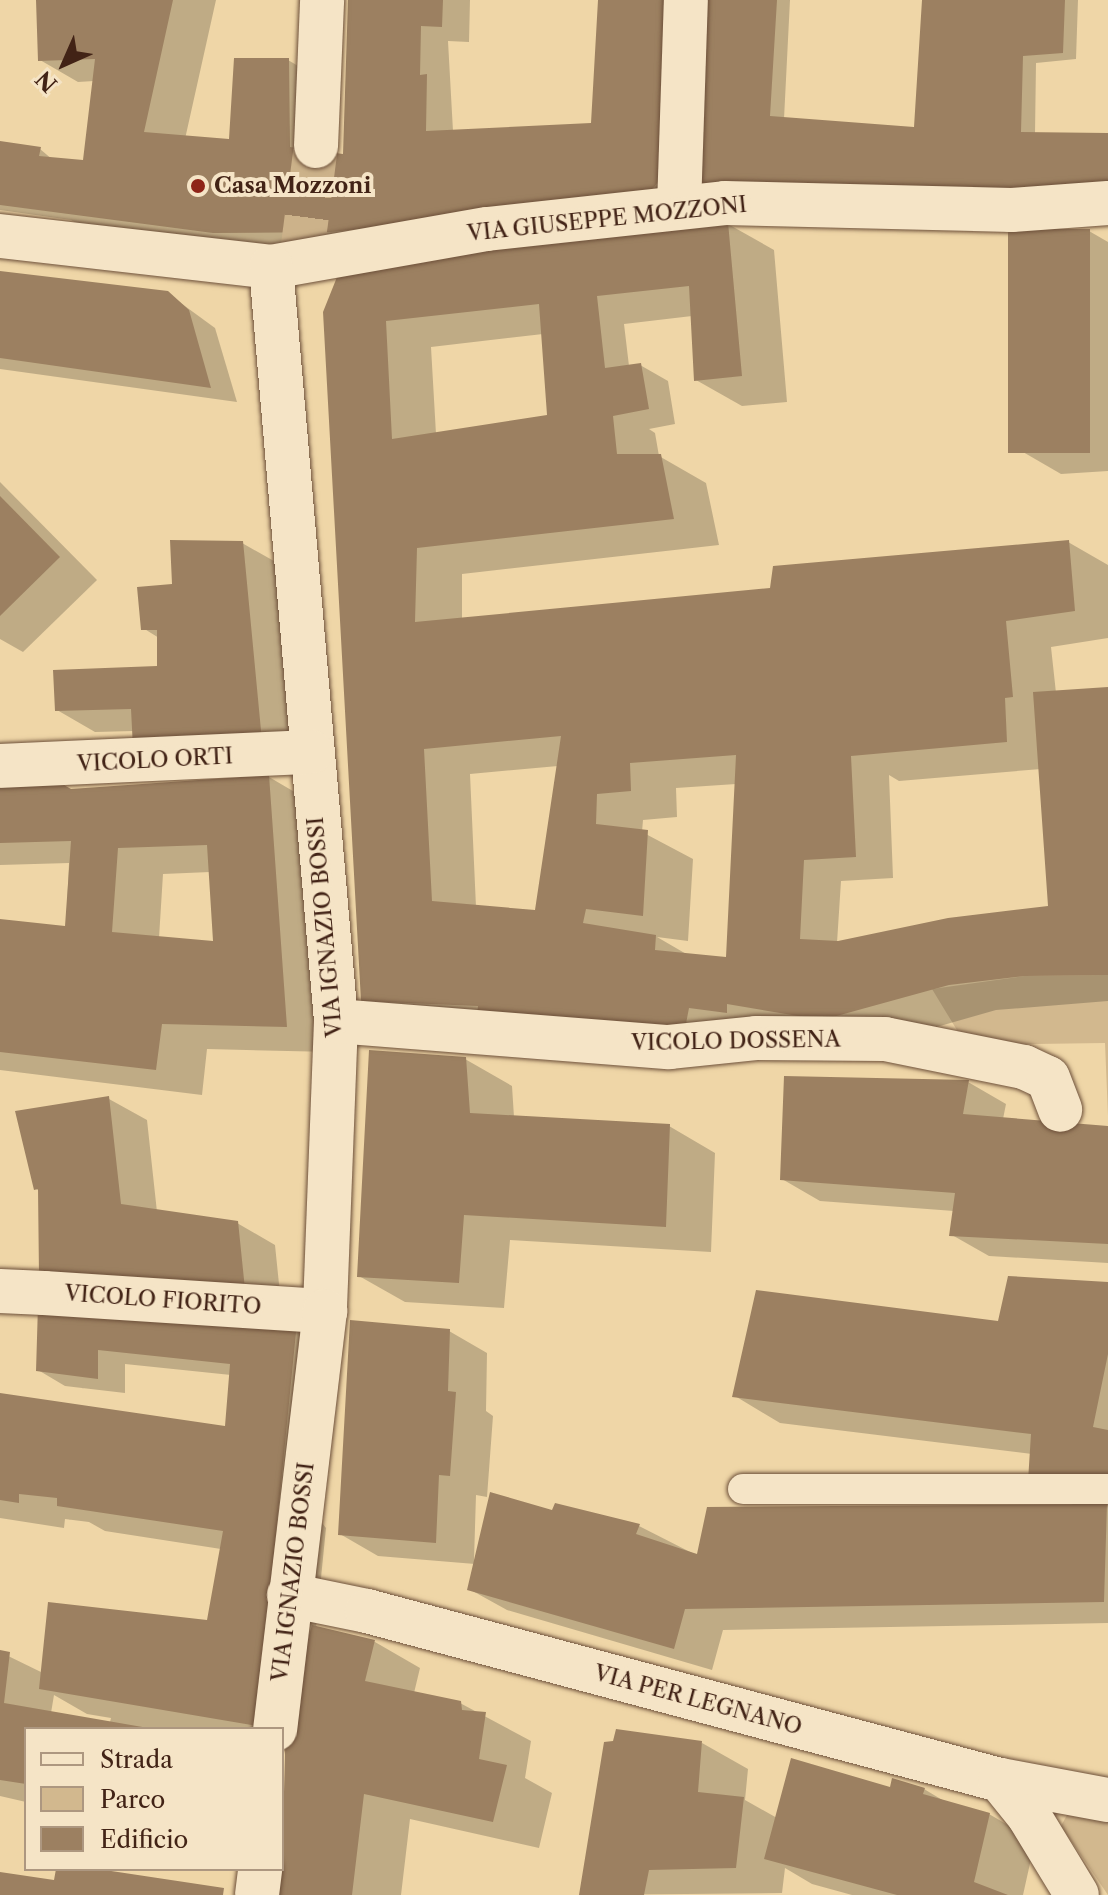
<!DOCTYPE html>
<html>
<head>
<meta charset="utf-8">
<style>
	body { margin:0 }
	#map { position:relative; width:1108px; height:1895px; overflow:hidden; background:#efd6a7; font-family:"Libre Caslon Text",serif }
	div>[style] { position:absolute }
	.green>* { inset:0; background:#d2b88e }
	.shadow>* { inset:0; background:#0003 }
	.building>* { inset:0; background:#9c8061; transform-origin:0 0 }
	.minor-tunnel>* { height:44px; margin-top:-22px; transform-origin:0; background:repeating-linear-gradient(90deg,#ccb28a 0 44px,transparent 0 66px) }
	.roads { filter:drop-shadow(0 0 2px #6d503a) drop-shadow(0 0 2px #6d503a) }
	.service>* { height:30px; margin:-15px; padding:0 15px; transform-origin:15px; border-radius:15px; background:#f5e4c6 }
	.pedestrian>* { height:44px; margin:-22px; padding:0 22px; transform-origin:22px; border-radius:22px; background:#f5e4c6 }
	.minor>* { height:44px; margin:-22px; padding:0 22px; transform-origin:22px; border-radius:22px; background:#f5e4c6 }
	.dots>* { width:22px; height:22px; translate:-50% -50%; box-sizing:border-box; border:4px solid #f5e4c6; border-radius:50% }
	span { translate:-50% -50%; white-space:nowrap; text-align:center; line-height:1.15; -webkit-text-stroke:8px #f5e4c6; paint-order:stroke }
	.poi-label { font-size:22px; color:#422316; font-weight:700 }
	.left { translate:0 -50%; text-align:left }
	.street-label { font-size:22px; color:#422316 }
	.legend { position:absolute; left:24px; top:1727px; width:260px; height:144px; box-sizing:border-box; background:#f5e4c6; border:2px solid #ad9780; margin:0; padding:10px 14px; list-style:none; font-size:24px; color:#422316 }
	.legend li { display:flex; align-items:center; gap:16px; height:40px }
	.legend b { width:40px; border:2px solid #ad9780 }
	.north { position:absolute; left:24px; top:24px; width:80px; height:80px; -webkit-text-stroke:6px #f5e4c6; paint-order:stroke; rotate:225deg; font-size:22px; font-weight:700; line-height:32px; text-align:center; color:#422316 }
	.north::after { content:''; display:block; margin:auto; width:28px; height:36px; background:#422316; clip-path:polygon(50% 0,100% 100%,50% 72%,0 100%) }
</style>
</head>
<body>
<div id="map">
	<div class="green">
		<div style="clip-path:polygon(1108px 975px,1108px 1116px,1105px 1043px,966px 1045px,932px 989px,1025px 976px)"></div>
		<div style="clip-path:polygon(1067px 1815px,1108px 1818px,1108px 1895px,1061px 1826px)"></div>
	</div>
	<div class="shadow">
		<div style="clip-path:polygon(38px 0,216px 0,185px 139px,243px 145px,288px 60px,315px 76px,317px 153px,345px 156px,350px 0,470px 0,469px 42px,448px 41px,453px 131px,592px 125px,600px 0,688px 194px,368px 253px,96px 234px,71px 220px,0 210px,0 143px,40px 149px,53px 160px,84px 162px,94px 81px,78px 82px,40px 60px)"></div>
		<div style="clip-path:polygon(701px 0,790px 0,784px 119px,916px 130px,924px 0,1078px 0,1076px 59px,1036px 63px,1035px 134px,1108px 135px,709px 194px)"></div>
		<div style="clip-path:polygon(evenodd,728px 224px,774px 250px,787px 402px,742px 406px,696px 380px,692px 316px,624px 324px,629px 366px,640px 365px,668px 381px,675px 424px,649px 429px,655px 433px,659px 456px,706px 483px,719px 545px,462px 574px,462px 619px,772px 590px,1068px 542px,1108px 565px,1108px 638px,1051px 647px,1056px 693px,1108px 689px,1108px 1001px,996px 1010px,870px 1046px,409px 1026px,363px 1000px,325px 312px,728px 224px,543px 334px,549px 416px,436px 434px,431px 347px,543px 334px,728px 224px,558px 766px,536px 912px,476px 907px,470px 774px,558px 766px,728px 224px,1041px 769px,1050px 908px,837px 943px,841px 881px,893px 878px,889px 775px,899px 781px,1041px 769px,728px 224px,736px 784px,727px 959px,688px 955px,657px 937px,688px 941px,693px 859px,642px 832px,643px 820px,677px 817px,676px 788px,736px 784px)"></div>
		<div style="clip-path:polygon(1089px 231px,1108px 242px,1108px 471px,1061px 474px,1023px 452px)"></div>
		<div style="clip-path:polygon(0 273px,167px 293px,215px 328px,237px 402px,0 369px)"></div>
		<div style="clip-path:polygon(0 482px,97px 580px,23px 652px,0 639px)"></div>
		<div style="clip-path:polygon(242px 543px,281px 565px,300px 761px,134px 731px,95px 732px,57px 710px,159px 668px,159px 638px,143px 628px)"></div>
		<div style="clip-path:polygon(evenodd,269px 777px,315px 804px,332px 1052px,207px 1049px,202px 1095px,0 1070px,0 921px,66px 928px,69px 863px,0 865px,0 782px,73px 792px,269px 777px,210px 872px,215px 943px,159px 938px,163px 874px,210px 872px)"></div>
		<div style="clip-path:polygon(465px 1059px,512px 1086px,514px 1117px,669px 1126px,715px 1153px,711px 1252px,510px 1240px,504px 1308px,405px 1302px,359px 1276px)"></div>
		<div style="clip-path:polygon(968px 1082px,1006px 1104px,1003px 1119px,1108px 1128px,1108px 1263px,989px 1256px,952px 1235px,954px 1211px,820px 1201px,782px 1179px)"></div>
		<div style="clip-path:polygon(evenodd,109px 1099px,147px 1120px,157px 1212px,237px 1223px,275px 1245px,283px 1323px,323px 1339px,308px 1505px,326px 1528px,316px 1628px,375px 1642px,420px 1668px,414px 1693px,460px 1703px,531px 1741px,525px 1778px,552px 1793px,539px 1848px,410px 1819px,401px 1895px,277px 1895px,278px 1882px,228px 1869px,282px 1869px,286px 1748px,282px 1729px,26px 1729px,26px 1802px,0 1796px,0 1652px,43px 1673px,209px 1622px,221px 1549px,105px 1531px,89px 1522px,65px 1519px,64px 1528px,0 1518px,0 1395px,226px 1428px,231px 1375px,125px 1364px,125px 1393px,65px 1386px,38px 1370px,40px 1191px,36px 1189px,109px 1099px,54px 1695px,87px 1714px,111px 1718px,110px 1722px,51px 1713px,54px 1695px)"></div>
		<div style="clip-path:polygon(1108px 1284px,1108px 1623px,723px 1630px,712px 1670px,507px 1610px,469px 1589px,475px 1564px,378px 1556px,340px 1534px,449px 1331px,487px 1353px,486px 1411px,493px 1416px,487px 1497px,476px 1495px,474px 1560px,553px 1513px,639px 1526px,698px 1556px,1075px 1506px,1030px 1480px,1032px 1454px,780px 1423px,735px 1396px,1000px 1324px)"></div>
		<div style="clip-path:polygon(702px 1743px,748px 1769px,745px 1800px,777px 1818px,891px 1790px,924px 1789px,949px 1804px,989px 1814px,1035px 1841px,1023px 1895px,852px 1895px,812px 1884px,785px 1868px,782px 1893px,581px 1895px)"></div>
	</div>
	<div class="building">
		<div style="clip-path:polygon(36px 0,173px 0,144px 132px,229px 139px,234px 58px,289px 58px,290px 147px,343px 154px,348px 0,443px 0,442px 27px,421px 26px,420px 75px,427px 74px,426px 131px,591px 123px,598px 0,666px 0,661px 178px,644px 200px,330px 232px,213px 233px,0 205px,0 141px,41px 147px,39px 156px,83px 160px,95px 59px,38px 61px)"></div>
		<div style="clip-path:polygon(699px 0,777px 0,770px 116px,914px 127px,922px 0,1065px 0,1063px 53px,1023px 56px,1021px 132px,1108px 133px,1108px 192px,694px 187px)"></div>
		<div style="clip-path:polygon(evenodd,728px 222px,742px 376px,694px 381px,689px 286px,597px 296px,605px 368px,641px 363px,649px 409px,613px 416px,617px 454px,661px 454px,674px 519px,417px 548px,415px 622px,770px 588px,773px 566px,1069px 540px,1075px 611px,1006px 621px,1013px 697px,1005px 698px,1007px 742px,851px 756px,856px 857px,804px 860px,800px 939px,838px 941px,948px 918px,1048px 906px,1033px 692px,1108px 687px,1108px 975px,1025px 976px,949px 985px,822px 1020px,727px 1004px,727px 1013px,689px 1008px,684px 1034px,477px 1018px,478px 1006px,361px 1001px,323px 312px,339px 272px,359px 262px,728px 222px,539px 304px,547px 415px,392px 439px,386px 321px,539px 304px,728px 222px,561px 736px,535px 910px,432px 901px,424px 749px,561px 736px,728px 222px,736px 755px,726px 957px,655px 950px,656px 935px,583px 923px,586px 909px,643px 916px,648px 830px,596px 824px,597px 794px,631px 791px,630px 763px,736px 755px)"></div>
		<div style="left:1008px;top:229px;width:82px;height:224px"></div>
		<div style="clip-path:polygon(0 271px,168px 291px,189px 310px,211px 388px,0 358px)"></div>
		<div style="clip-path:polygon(0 496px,60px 557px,0 616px)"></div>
		<div style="clip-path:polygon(170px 540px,243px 541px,262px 741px,133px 748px,131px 709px,55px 711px,53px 670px,157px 666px,157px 630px,141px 630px,137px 587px,172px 584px)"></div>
		<div style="clip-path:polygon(evenodd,269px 775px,287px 1027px,162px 1024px,156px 1070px,0 1052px,0 919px,65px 926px,71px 841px,0 843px,0 780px,48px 776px,71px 789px,269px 775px,207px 845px,213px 941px,112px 932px,118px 848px,207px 845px)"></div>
		<div style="clip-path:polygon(369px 1050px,466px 1057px,470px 1113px,670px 1124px,666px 1227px,464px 1215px,459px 1283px,357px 1277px)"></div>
		<div style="clip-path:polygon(784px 1076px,969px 1080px,963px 1114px,1108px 1126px,1108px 1244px,949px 1236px,955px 1193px,780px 1180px)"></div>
		<div style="clip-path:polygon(109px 1096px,121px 1204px,238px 1221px,246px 1299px,39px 1275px,38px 1189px,34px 1190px,15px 1111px)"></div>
		<div style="clip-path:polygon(1008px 1276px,1108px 1282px,1108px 1354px,1093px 1427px,1108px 1430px,1108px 1477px,1028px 1481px,1031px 1434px,732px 1397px,756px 1290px,998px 1321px)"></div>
		<div style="clip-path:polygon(38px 1305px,297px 1322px,257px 1726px,39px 1689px,48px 1602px,207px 1620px,223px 1531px,57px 1506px,57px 1498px,19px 1494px,19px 1503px,0 1500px,0 1393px,225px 1426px,230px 1364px,98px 1350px,98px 1379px,36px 1371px)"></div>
		<div style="clip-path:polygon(350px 1320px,450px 1329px,448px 1391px,456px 1392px,450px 1476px,439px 1475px,436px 1543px,338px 1535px)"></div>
		<div style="clip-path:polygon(490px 1492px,552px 1510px,555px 1503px,640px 1524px,636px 1534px,697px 1554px,707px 1507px,1107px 1504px,1104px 1602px,685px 1609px,674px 1649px,467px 1590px)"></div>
		<div style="clip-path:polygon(312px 1625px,375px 1640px,365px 1681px,461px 1701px,462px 1710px,486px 1712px,479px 1759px,507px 1765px,493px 1822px,364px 1794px,352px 1895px,275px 1895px,277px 1869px,282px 1869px,286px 1716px)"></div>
		<div style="clip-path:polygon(0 1650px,10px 1652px,4px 1703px,154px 1729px,26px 1729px,26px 1784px,0 1780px)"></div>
		<div style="clip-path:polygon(616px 1729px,702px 1741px,698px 1792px,744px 1797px,736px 1868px,649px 1870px,644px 1895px,579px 1895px,604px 1742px,613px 1741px)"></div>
		<div style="clip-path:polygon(791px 1758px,890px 1787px,892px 1778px,925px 1788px,923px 1794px,990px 1813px,974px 1882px,1008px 1895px,897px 1895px,764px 1859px)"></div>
		<div style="clip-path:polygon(56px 1869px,98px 1869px,224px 1888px,223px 1895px,0 1895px,0 1872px,54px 1880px)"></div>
	</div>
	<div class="minor-tunnel">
		<div style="left:301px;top:261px;width:116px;rotate:-82.6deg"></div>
	</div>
	<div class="roads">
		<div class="service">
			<div style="left:743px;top:1489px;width:365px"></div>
		</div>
		<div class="pedestrian">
			<div style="left:44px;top:1293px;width:282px;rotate:3.7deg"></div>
		</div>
		<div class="minor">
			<div style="left:316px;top:146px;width:146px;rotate:-87.6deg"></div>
			<div style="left:679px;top:207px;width:207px;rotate:-88.1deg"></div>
			<div style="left:0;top:236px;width:273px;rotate:6.5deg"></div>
			<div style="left:271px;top:267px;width:219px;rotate:-10deg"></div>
			<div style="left:487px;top:229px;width:239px;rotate:-6.2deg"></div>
			<div style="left:725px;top:203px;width:287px;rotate:1.4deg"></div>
			<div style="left:1012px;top:210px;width:96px;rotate:-4.2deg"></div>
			<div style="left:271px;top:267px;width:757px;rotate:85.07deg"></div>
			<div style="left:336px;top:1021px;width:290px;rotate:92.2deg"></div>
			<div style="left:325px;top:1311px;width:421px;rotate:96.8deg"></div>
			<div style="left:0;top:766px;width:311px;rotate:-2.6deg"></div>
			<div style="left:336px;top:1021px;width:334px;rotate:4.5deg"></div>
			<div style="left:669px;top:1047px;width:87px;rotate:-5.9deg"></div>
			<div style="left:756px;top:1038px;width:129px;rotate:0.4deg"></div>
			<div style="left:885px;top:1039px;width:142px;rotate:11.4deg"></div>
			<div style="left:1024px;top:1067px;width:26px;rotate:25deg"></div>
			<div style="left:1048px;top:1078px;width:34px;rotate:69deg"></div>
			<div style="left:0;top:1291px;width:44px;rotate:2.6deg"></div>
			<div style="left:289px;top:1595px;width:80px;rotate:11.6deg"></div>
			<div style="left:367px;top:1611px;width:655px;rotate:14.95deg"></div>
			<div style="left:1000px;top:1780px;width:110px;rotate:10.5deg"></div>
			<div style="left:1000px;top:1780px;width:46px;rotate:51.1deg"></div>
			<div style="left:1029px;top:1816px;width:92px;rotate:58.7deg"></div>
			<div style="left:257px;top:1895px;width:26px;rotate:-83deg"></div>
		</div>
	</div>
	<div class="dots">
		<div style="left:198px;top:186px;background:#8f2418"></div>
	</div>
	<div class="poi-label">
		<span class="left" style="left:214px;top:186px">Casa Mozzoni</span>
	</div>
	<div class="street-label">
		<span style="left:607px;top:219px;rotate:-6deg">VIA GIUSEPPE MOZZONI</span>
		<span style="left:155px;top:760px;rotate:-3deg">VICOLO ORTI</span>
		<span style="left:325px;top:927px;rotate:-95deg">VIA IGNAZIO BOSSI</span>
		<span style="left:736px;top:1041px;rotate:-1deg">VICOLO DOSSENA</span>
		<span style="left:163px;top:1300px;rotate:4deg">VICOLO FIORITO</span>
		<span style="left:293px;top:1572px;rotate:-83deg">VIA IGNAZIO BOSSI</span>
		<span style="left:698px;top:1700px;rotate:15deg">VIA PER LEGNANO</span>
	</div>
	<ul class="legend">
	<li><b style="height:10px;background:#f5e4c6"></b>Strada</li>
	<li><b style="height:22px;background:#d2b88e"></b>Parco</li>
	<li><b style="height:22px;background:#9c8061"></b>Edificio</li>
	</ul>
	<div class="north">N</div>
</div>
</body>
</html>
